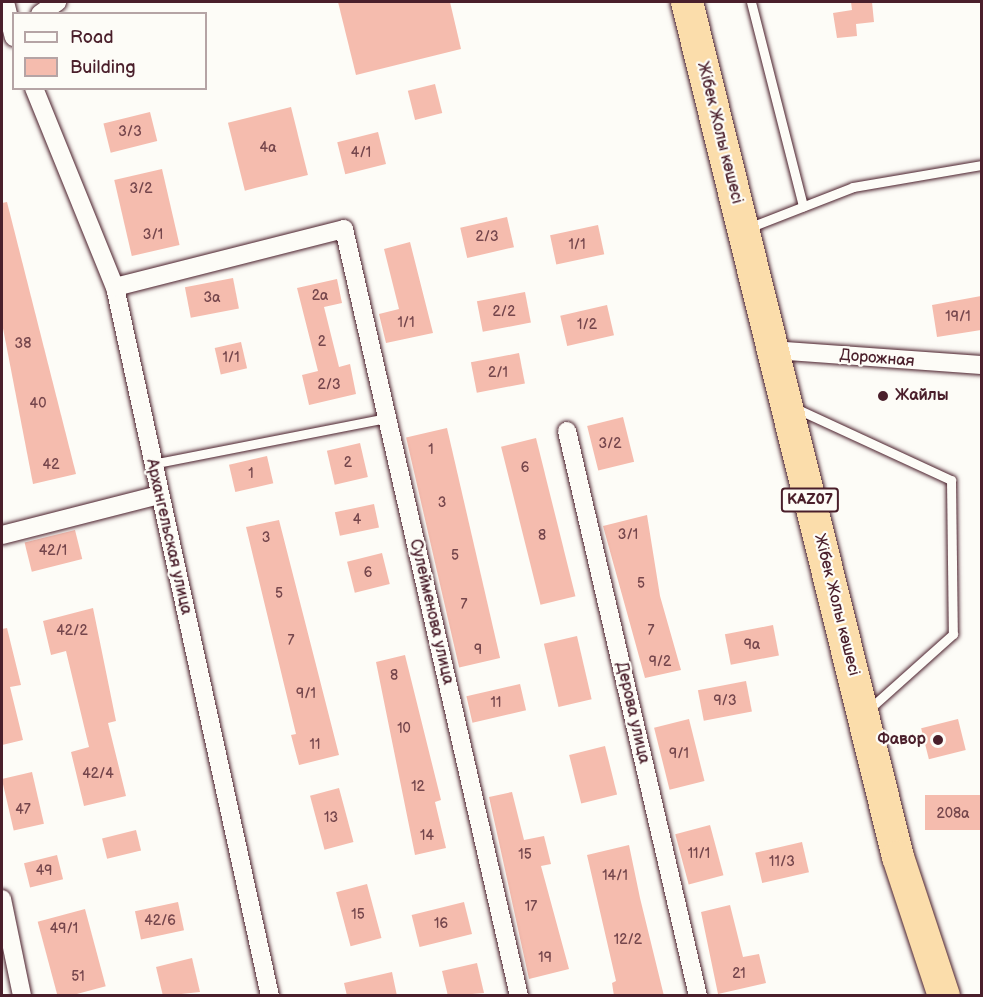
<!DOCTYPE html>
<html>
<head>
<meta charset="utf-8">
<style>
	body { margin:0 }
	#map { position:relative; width:983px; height:997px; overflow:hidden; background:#fdfcf7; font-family:"Balsamiq Sans",sans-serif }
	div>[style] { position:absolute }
	.building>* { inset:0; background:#f5bcae; transform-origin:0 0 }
	.roads { filter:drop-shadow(0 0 2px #4a1f2b) drop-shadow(0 0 2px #4a1f2b) }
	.service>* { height:9px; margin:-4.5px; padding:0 4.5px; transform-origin:4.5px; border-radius:4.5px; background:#fdfcf7 }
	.minor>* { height:18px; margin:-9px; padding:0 9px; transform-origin:9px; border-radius:9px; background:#fdfcf7 }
	.trunk>* { height:32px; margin:-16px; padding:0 16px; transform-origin:16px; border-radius:16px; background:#fbddab }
	.dots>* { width:16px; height:16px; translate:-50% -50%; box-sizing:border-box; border:3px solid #fdfcf7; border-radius:50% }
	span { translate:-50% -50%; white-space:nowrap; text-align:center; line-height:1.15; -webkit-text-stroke:4.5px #fdfcf7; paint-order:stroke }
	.number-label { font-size:14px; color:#75464c }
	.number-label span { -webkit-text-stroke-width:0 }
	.shield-label span { padding:2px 4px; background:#fdfcf7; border:2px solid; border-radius:4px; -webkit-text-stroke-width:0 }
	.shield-label { font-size:15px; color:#4a1f2b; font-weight:700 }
	.street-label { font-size:16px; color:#4a1f2b }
	.poi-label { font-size:16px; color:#4a1f2b; font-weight:700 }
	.left { translate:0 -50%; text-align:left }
	.right { translate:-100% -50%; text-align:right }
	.frame { position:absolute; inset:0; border:3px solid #4a1f2b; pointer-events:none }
	.legend { position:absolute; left:12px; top:12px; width:195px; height:78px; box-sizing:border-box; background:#fdfcf7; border:2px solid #b5a4a5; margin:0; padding:8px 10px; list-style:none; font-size:18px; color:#4a1f2b }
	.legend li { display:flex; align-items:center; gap:12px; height:30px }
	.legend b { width:30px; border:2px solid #b5a4a5 }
</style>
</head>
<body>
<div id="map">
	<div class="building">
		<div style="clip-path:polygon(338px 2px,450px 2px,461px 49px,356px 75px)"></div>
		<div style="clip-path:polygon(851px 2px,872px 2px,874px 22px,856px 24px,857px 36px,837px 38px,833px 13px,852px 10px)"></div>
		<div style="left:435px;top:84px;width:30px;height:28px;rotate:76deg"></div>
		<div style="left:291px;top:107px;width:70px;height:65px;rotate:76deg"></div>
		<div style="left:150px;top:112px;width:30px;height:48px;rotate:76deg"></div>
		<div style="left:378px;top:132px;width:33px;height:42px;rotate:76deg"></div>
		<div style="left:162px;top:169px;width:78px;height:49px;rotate:77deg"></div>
		<div style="clip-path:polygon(7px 202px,76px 474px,33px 484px,2px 323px,2px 203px)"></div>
		<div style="left:507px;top:217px;width:31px;height:48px;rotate:77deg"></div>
		<div style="left:598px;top:225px;width:30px;height:49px;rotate:78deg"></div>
		<div style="clip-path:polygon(410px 242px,433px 333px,386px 343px,379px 314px,399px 309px,384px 249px)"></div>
		<div style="left:233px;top:278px;width:31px;height:49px;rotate:79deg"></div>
		<div style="clip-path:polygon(337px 279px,342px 303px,324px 307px,339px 367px,350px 364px,356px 394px,309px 405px,302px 375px,318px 371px,297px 288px)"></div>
		<div style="left:525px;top:292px;width:31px;height:49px;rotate:79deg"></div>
		<div style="clip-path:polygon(981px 296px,981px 330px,937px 337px,932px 305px)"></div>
		<div style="left:607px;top:305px;width:31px;height:48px;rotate:77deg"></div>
		<div style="left:241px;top:342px;width:27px;height:27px;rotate:77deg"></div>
		<div style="left:519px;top:353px;width:31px;height:49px;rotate:79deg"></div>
		<div style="left:623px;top:417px;width:46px;height:37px;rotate:76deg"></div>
		<div style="left:447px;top:428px;width:236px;height:42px;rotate:77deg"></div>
		<div style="left:536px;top:438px;width:163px;height:36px;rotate:76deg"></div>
		<div style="left:360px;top:443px;width:35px;height:34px;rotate:77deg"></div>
		<div style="left:267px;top:456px;width:28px;height:39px;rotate:77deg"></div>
		<div style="left:374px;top:504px;width:24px;height:40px;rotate:78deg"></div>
		<div style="clip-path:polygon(647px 515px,660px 596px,681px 670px,645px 678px,603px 526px)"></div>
		<div style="clip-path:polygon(279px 520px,339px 755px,299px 765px,291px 735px,296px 734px,246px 527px)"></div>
		<div style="left:75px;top:530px;width:30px;height:52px;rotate:76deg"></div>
		<div style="left:382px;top:553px;width:32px;height:36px;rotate:76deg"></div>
		<div style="clip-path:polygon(93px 608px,116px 721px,108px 723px,126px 796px,84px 806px,71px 752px,89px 747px,66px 651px,51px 655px,43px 621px)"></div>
		<div style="left:773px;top:625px;width:31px;height:49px;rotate:79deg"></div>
		<div style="clip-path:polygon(7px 628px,21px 685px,10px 687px,23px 740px,2px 745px,2px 629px)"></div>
		<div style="left:577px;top:636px;width:65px;height:34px;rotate:77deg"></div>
		<div style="clip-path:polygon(405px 655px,441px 800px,435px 802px,446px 848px,415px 855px,376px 662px)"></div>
		<div style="left:746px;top:681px;width:31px;height:49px;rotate:79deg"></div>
		<div style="left:520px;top:684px;width:27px;height:55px;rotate:77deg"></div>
		<div style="left:689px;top:719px;width:64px;height:36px;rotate:76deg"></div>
		<div style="left:958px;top:719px;width:32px;height:38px;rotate:76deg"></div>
		<div style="left:605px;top:746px;width:50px;height:37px;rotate:76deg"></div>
		<div style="left:32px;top:772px;width:53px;height:31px;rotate:77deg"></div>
		<div style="left:339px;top:788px;width:56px;height:30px;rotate:75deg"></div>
		<div style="clip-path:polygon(512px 792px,524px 840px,544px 836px,551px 864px,541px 866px,569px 969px,529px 979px,489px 797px)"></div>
		<div style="left:981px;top:795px;width:35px;height:56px;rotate:90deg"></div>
		<div style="left:710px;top:825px;width:52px;height:36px;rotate:75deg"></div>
		<div style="left:136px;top:830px;width:21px;height:35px;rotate:76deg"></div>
		<div style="left:802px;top:842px;width:31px;height:48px;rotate:77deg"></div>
		<div style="clip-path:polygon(629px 845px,640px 898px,664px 996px,614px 996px,612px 983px,616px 981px,587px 855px)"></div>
		<div style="left:57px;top:855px;width:25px;height:34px;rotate:76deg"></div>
		<div style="left:367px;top:884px;width:56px;height:32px;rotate:75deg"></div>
		<div style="left:178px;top:902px;width:29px;height:44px;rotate:78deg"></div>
		<div style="left:464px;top:902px;width:33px;height:54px;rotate:76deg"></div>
		<div style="clip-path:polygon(730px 905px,743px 957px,759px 954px,766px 983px,718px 994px,701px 912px)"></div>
		<div style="left:85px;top:909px;width:80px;height:49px;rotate:75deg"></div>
		<div style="clip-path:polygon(192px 958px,200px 992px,163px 996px,156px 967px)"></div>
		<div style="clip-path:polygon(477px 963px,484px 993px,448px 996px,442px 971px)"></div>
		<div style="clip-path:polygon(392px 972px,397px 996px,347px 996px,344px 983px)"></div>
	</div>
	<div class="roads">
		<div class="service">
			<div style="left:751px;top:2px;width:211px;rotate:75.7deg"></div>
			<div style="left:748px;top:228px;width:113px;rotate:-21.3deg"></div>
			<div style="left:853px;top:187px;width:131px;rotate:-9.7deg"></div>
			<div style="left:795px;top:408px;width:172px;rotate:24.8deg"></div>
			<div style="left:951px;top:480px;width:154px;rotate:89.3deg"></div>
			<div style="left:953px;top:634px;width:113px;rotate:138.2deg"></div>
			<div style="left:152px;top:464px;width:239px;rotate:-11.1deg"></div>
		</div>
		<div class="minor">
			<div style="left:5px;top:2px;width:36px;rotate:76deg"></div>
			<div style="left:40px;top:14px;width:21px;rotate:-35deg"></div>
			<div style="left:34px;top:88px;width:215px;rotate:67.9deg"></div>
			<div style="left:115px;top:287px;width:726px;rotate:77.67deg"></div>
			<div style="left:115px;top:287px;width:236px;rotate:-14.2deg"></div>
			<div style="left:344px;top:229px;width:787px;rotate:77.15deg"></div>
			<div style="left:773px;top:350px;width:210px;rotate:4.1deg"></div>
			<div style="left:567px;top:431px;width:580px;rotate:76.95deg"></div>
			<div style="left:2px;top:535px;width:162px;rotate:-14.3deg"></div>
			<div style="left:2px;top:899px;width:99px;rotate:78.3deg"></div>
		</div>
		<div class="trunk">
			<div style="left:687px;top:2px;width:881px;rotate:76.14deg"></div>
			<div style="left:898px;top:857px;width:146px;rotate:71.7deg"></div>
		</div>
	</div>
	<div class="dots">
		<div style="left:883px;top:396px;background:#4a1f2b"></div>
		<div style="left:938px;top:740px;background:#4a1f2b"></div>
	</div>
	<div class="number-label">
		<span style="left:130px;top:132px">3/3</span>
		<span style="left:268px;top:148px">4а</span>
		<span style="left:361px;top:153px">4/1</span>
		<span style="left:141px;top:189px">3/2</span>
		<span style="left:153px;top:235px">3/1</span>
		<span style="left:487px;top:237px">2/3</span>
		<span style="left:577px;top:245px">1/1</span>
		<span style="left:320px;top:296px">2а</span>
		<span style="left:212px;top:298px">3а</span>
		<span style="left:504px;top:312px">2/2</span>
		<span style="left:958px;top:317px">19/1</span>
		<span style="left:406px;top:323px">1/1</span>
		<span style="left:587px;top:325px">1/2</span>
		<span style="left:322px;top:342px">2</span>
		<span style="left:23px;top:344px">38</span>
		<span style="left:231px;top:358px">1/1</span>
		<span style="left:498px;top:373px">2/1</span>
		<span style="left:329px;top:385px">2/3</span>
		<span style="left:38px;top:404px">40</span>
		<span style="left:610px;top:444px">3/2</span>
		<span style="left:431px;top:450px">1</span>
		<span style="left:348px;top:463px">2</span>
		<span style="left:51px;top:465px">42</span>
		<span style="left:525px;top:468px">6</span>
		<span style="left:251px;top:474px">1</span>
		<span style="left:442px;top:503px">3</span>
		<span style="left:357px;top:520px">4</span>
		<span style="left:628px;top:535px">3/1</span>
		<span style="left:542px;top:536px">8</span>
		<span style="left:266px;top:538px">3</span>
		<span style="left:53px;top:551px">42/1</span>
		<span style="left:455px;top:556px">5</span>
		<span style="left:368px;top:573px">6</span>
		<span style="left:641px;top:584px">5</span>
		<span style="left:279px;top:594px">5</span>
		<span style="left:464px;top:605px">7</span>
		<span style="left:72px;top:631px">42/2</span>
		<span style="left:651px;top:631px">7</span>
		<span style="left:291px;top:641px">7</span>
		<span style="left:752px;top:645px">9а</span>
		<span style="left:478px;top:650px">9</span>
		<span style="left:660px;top:662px">9/2</span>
		<span style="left:394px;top:676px">8</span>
		<span style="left:306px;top:694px">9/1</span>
		<span style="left:725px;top:701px">9/3</span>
		<span style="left:496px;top:703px">11</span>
		<span style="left:404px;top:729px">10</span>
		<span style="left:315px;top:745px">11</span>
		<span style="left:679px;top:754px">9/1</span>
		<span style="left:98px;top:774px">42/4</span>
		<span style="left:418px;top:787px">12</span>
		<span style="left:23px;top:810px">47</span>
		<span style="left:953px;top:814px">208а</span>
		<span style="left:331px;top:818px">13</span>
		<span style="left:427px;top:836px">14</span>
		<span style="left:699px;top:854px">11/1</span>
		<span style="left:525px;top:855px">15</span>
		<span style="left:782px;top:862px">11/3</span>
		<span style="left:44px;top:871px">49</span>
		<span style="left:615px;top:876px">14/1</span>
		<span style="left:531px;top:907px">17</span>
		<span style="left:358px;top:915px">15</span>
		<span style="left:160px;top:921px">42/6</span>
		<span style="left:441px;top:924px">16</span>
		<span style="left:64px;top:929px">49/1</span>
		<span style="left:628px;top:940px">12/2</span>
		<span style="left:545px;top:958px">19</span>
		<span style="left:739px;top:974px">21</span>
		<span style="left:78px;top:977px">51</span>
	</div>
	<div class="shield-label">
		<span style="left:810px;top:500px">KAZ07</span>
	</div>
	<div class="street-label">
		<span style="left:719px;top:133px;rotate:76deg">Жібек Жолы көшесі</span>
		<span style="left:877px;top:359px;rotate:5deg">Дорожная</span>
		<span style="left:168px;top:537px;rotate:77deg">Архангельская улица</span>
		<span style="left:836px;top:605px;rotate:76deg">Жібек Жолы көшесі</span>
		<span style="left:431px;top:612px;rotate:77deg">Сулейменова улица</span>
		<span style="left:632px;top:713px;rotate:77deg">Дерова улица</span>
	</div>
	<div class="poi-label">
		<span class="left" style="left:895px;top:396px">Жайлы</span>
		<span class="right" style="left:926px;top:740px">Фавор</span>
	</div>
	<div class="frame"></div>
	<ul class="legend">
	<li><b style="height:8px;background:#fdfcf7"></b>Road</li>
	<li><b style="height:16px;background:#f5bcae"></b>Building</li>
	</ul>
</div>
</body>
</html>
